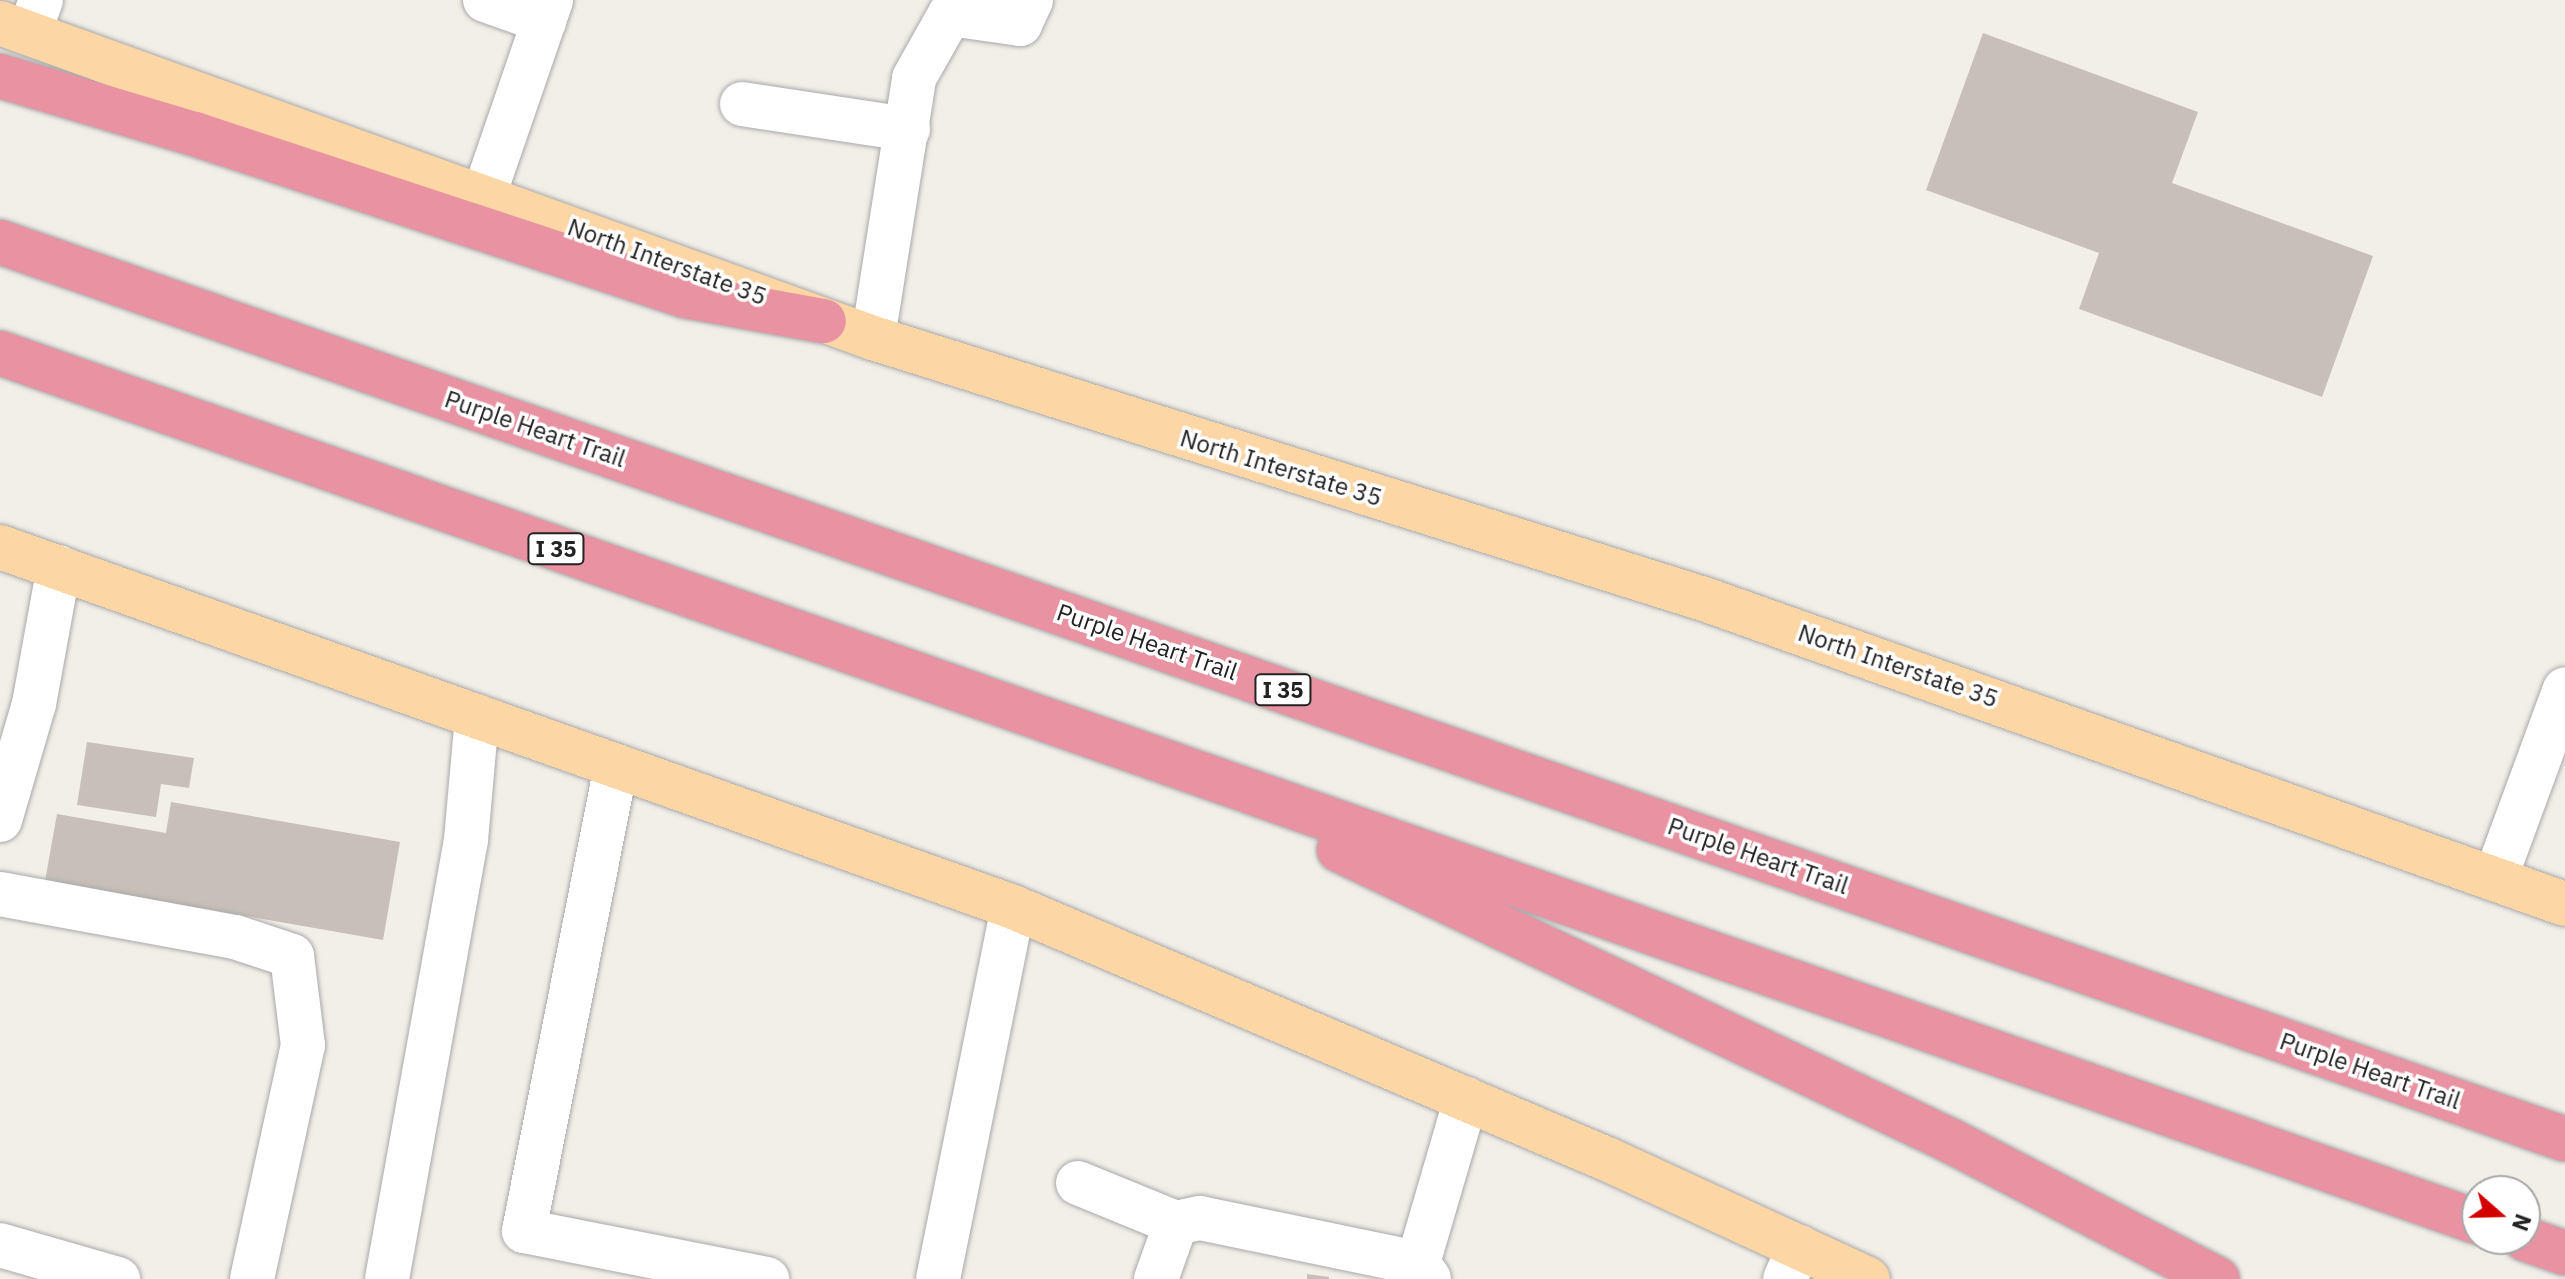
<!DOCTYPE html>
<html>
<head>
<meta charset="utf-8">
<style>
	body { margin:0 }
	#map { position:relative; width:2565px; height:1279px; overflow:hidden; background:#f2efe9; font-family:"IBM Plex Sans",sans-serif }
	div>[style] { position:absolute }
	.building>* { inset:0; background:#c7bfb8 }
	.roads { filter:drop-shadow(0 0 2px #a9a9a9) drop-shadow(0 0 2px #a9a9a9) }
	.minor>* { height:44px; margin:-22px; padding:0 22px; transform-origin:22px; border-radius:22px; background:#fff }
	.major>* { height:44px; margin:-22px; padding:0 22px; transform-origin:22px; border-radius:22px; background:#fcd6a4 }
	.highway>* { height:44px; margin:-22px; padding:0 22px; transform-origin:22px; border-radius:22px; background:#e892a2 }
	span { translate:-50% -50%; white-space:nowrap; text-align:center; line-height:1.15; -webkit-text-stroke:7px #fff; paint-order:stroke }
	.shield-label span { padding:2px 6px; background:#fff; border:2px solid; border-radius:6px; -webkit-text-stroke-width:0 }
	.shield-label { font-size:22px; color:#222; font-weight:700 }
	.street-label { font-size:24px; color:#222 }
	.north { position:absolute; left:2461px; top:1175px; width:80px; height:80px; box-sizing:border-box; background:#fff; border:2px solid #a7a7a7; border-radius:50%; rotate:110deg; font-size:22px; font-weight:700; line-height:32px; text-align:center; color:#222 }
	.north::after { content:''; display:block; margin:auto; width:28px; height:36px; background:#d40000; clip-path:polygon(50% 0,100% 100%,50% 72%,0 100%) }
</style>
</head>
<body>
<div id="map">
	<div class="building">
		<div style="clip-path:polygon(1983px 33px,2198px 112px,2172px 183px,2373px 256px,2322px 397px,2079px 309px,2099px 253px,1926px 190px)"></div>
		<div style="clip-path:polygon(87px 742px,194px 758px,189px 788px,161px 784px,156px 817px,77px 805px)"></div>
		<div style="clip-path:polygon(171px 802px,400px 842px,383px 940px,45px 881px,57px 814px,166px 833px)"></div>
		<div style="clip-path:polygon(1307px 1274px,1329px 1277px,1329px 1279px,1307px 1279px)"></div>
	</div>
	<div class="roads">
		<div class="minor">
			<div style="left:485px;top:0;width:63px;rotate:19.6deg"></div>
			<div style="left:29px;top:33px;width:35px;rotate:-70deg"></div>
			<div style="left:742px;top:104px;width:168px;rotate:8.6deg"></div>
			<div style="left:484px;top:195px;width:206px;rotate:-71deg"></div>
			<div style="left:873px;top:338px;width:263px;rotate:-81deg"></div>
			<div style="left:914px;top:78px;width:73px;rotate:-60.6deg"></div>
			<div style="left:950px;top:14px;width:71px;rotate:8.1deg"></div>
			<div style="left:1020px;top:24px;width:26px;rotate:-65deg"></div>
			<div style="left:616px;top:766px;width:474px;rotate:101.2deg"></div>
			<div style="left:524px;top:1231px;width:248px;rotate:11.2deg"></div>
			<div style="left:0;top:820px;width:121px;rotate:-73.7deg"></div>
			<div style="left:34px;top:704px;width:139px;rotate:-79.7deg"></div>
			<div style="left:2495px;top:879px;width:202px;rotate:-69.8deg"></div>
			<div style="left:0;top:894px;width:239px;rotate:10.4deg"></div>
			<div style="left:235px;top:937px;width:60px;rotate:18.4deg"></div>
			<div style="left:292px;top:956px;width:90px;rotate:83deg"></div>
			<div style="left:303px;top:1045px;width:239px;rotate:102.3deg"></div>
			<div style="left:1078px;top:1183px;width:106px;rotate:22.2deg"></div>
			<div style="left:0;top:1245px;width:123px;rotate:16.1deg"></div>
			<div style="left:1418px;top:1263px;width:171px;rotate:-73.7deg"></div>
			<div style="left:387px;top:1279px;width:446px;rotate:-79.8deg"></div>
			<div style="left:466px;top:840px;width:124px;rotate:-84.9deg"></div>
			<div style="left:938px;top:1279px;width:379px;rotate:-78.6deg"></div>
			<div style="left:1156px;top:1279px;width:59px;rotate:-70.3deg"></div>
			<div style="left:1176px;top:1223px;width:25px;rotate:-12deg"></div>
			<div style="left:1200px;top:1218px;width:223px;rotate:11.7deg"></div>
			<div style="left:1418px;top:1263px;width:19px;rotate:55deg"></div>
			<div style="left:1785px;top:1279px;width:35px;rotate:-66deg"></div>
		</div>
		<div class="major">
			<div style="left:0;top:23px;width:928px;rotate:19.84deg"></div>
			<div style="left:873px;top:338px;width:871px;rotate:17.44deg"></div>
			<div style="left:1704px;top:599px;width:913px;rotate:19.51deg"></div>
			<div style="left:0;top:547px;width:1075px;rotate:19.56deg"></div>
			<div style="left:1013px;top:907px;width:647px;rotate:23deg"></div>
			<div style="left:1609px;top:1160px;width:285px;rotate:24.7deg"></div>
		</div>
		<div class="highway">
			<div style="left:0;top:76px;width:203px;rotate:16.6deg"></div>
			<div style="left:195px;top:134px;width:517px;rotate:18.26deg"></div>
			<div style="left:686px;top:296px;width:140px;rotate:10.3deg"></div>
			<div style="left:0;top:242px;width:2717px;rotate:19.28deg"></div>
			<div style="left:0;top:353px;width:2625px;rotate:19.33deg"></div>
			<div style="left:1339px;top:850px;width:678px;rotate:25.43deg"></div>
			<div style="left:1951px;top:1141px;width:300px;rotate:27.4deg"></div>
			<div style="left:2525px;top:1239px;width:42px;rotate:19.3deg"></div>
		</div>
	</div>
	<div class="shield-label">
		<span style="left:556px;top:549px">I 35</span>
		<span style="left:1283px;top:690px">I 35</span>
	</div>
	<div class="street-label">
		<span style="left:667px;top:262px;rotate:20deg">North Interstate 35</span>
		<span style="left:535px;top:429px;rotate:19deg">Purple Heart Trail</span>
		<span style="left:1281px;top:468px;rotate:17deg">North Interstate 35</span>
		<span style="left:1147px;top:642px;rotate:19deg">Purple Heart Trail</span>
		<span style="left:1898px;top:666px;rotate:19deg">North Interstate 35</span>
		<span style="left:1758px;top:856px;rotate:19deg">Purple Heart Trail</span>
		<span style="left:2370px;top:1071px;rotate:19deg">Purple Heart Trail</span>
	</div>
	<div class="north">N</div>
</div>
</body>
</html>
